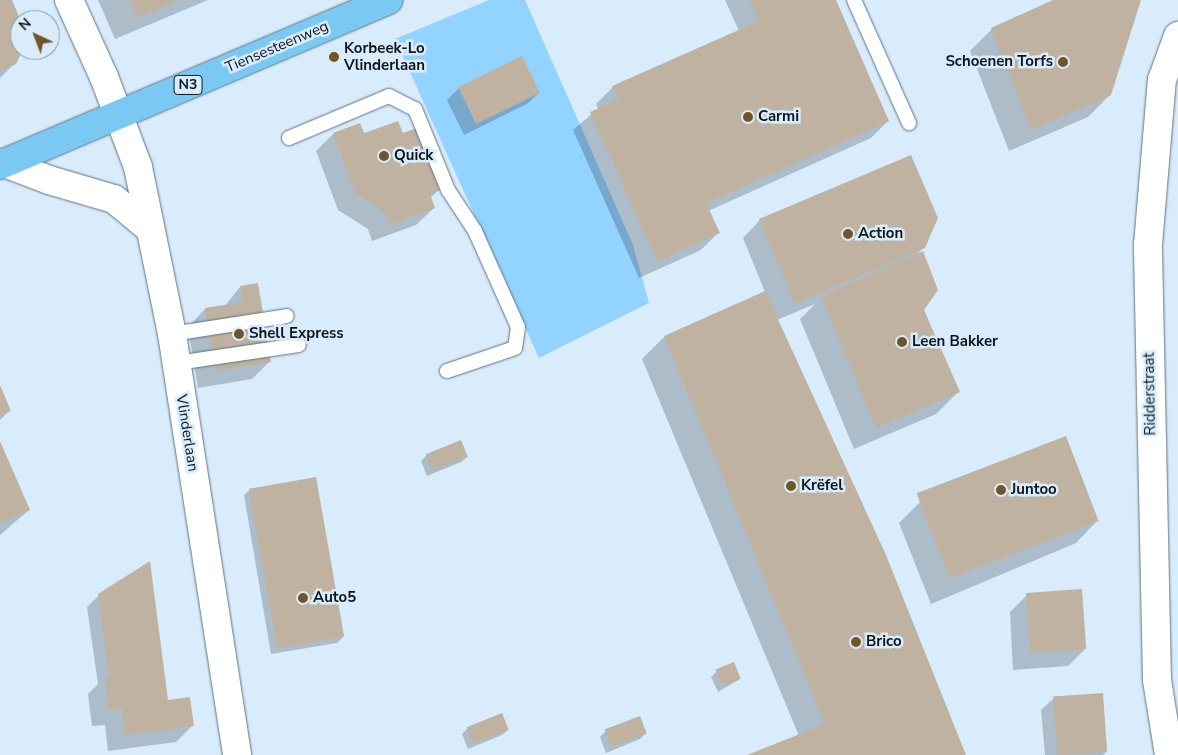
<!DOCTYPE html>
<html>
<head>
<meta charset="utf-8">
<style>
	body { margin:0 }
	#map { position:relative; width:1178px; height:755px; overflow:hidden; background:#d8ecfb; font-family:"Nunito Sans",sans-serif }
	div>[style] { position:absolute }
	.green>* { inset:0; background:#93d3ff }
	.shadow>* { inset:0; background:#0003 }
	.building>* { inset:0; background:#bfb2a0; transform-origin:0 0 }
	.roads { filter:drop-shadow(0 0 1px #617380) drop-shadow(0 0 1px #617380) }
	.lane>* { height:14px; margin:-7px; padding:0 7px; transform-origin:7px; border-radius:7px; background:#fff }
	.street>* { height:28px; margin:-14px; padding:0 14px; transform-origin:14px; border-radius:14px; background:#fff }
	.primary>* { height:28px; margin:-14px; padding:0 14px; transform-origin:14px; border-radius:14px; background:#7ac9f2 }
	.dots>* { width:14px; height:14px; translate:-50% -50%; box-sizing:border-box; border:2px solid #d8ecfb; border-radius:50% }
	span { translate:-50% -50%; white-space:nowrap; text-align:center; line-height:1.15; -webkit-text-stroke:5px #d8ecfb; paint-order:stroke }
	.shield-label span { padding:1px 4px; background:#d8ecfb; border:1px solid; border-radius:4px; -webkit-text-stroke-width:0 }
	.shield-label { font-size:14px; color:#0f161b; font-weight:700 }
	.street-label { font-size:15px; color:#0f161b }
	.poi-label { font-size:15px; color:#0f161b; font-weight:700 }
	.left { translate:0 -50%; text-align:left }
	.right { translate:-100% -50%; text-align:right }
	.north { position:absolute; left:10px; top:10px; width:50px; height:50px; box-sizing:border-box; background:#d8ecfb; border:1px solid #8896a1; border-radius:50%; rotate:317deg; font-size:14px; font-weight:700; line-height:20px; text-align:center; color:#0f161b }
	.north::after { content:''; display:block; margin:auto; width:18px; height:22px; background:#725429; clip-path:polygon(50% 0,100% 100%,50% 72%,0 100%) }
</style>
</head>
<body>
<div id="map">
	<div class="green">
		<div style="clip-path:polygon(489px 0,525px 0,633px 245px,649px 303px,539px 358px,395px 39px)"></div>
	</div>
	<div class="shadow">
		<div style="clip-path:polygon(0 0,11px 0,20px 23px,22px 50px,15px 63px,0 78px)"></div>
		<div style="clip-path:polygon(98px 0,208px 0,115px 39px)"></div>
		<div style="clip-path:polygon(725px 0,835px 0,888px 121px,871px 138px,708px 211px,718px 233px,701px 250px,639px 278px,573px 130px,598px 109px,596px 104px,613px 87px,739px 31px)"></div>
		<div style="clip-path:polygon(1056px 0,1140px 0,1110px 95px,1088px 117px,1009px 151px,970px 51px,992px 29px)"></div>
		<div style="clip-path:polygon(522px 58px,539px 93px,527px 104px,464px 135px,447px 100px,459px 88px)"></div>
		<div style="clip-path:polygon(359px 124px,363px 135px,403px 135px,439px 190px,430px 198px,434px 208px,416px 225px,372px 241px,368px 229px,338px 210px,316px 151px,333px 134px)"></div>
		<div style="clip-path:polygon(760px 220px,924px 247px,917px 254px,923px 309px,958px 392px,936px 414px,854px 449px,800px 319px,815px 304px,777px 320px,965px 755px,750px 755px,799px 736px,642px 359px,664px 337px,765px 292px,743px 238px)"></div>
		<div style="clip-path:polygon(240px 287px,269px 362px,252px 379px,198px 388px,188px 327px,205px 309px,224px 307px)"></div>
		<div style="clip-path:polygon(0 387px,10px 410px,0 420px)"></div>
		<div style="clip-path:polygon(0 444px,29px 510px,0 535px)"></div>
		<div style="clip-path:polygon(427px 455px,467px 457px,461px 462px,427px 476px,421px 461px)"></div>
		<div style="clip-path:polygon(250px 490px,343px 637px,337px 643px,271px 654px,244px 495px)"></div>
		<div style="clip-path:polygon(920px 502px,1097px 521px,1076px 543px,931px 604px,899px 523px)"></div>
		<div style="clip-path:polygon(99px 595px,167px 701px,193px 725px,176px 742px,108px 751px,105px 725px,92px 726px,88px 694px,98px 684px,87px 607px)"></div>
		<div style="clip-path:polygon(1027px 595px,1085px 649px,1068px 666px,1013px 670px,1010px 612px)"></div>
		<div style="clip-path:polygon(717px 671px,740px 679px,718px 692px,711px 677px)"></div>
		<div style="clip-path:polygon(1053px 699px,1106px 752px,1103px 755px,1045px 755px,1041px 710px)"></div>
		<div style="clip-path:polygon(468px 728px,508px 730px,502px 735px,468px 749px,462px 734px)"></div>
		<div style="clip-path:polygon(605px 732px,646px 733px,640px 739px,606px 753px,600px 737px)"></div>
	</div>
	<div class="building">
		<div style="clip-path:polygon(0 0,12px 0,20px 19px,20px 50px,23px 50px,16px 64px,0 71px)"></div>
		<div style="clip-path:polygon(130px 0,179px 0,137px 18px)"></div>
		<div style="clip-path:polygon(750px 0,836px 0,889px 121px,706px 203px,720px 233px,657px 261px,590px 112px,619px 99px,612px 86px,759px 21px)"></div>
		<div style="clip-path:polygon(1053px 0,1141px 0,1111px 95px,1031px 130px,991px 28px)"></div>
		<div style="left:522px;top:56px;width:41px;height:71px;rotate:64deg"></div>
		<div style="clip-path:polygon(398px 121px,403px 133px,417px 128px,440px 190px,430px 194px,435px 208px,390px 225px,385px 212px,355px 193px,333px 133px,360px 123px,364px 133px)"></div>
		<div style="clip-path:polygon(911px 155px,938px 218px,925px 248px,795px 304px,759px 219px)"></div>
		<div style="clip-path:polygon(923px 251px,938px 290px,924px 310px,960px 392px,876px 428px,821px 296px)"></div>
		<div style="clip-path:polygon(258px 283px,271px 362px,215px 371px,205px 308px,243px 302px,240px 286px)"></div>
		<div style="clip-path:polygon(765px 291px,886px 555px,966px 755px,747px 755px,825px 724px,664px 336px)"></div>
		<div style="clip-path:polygon(0 385px,11px 411px,0 416px)"></div>
		<div style="left:1066px;top:436px;width:91px;height:160px;rotate:69deg"></div>
		<div style="left:461px;top:440px;width:18px;height:38px;rotate:68deg"></div>
		<div style="clip-path:polygon(0 441px,30px 510px,0 523px)"></div>
		<div style="left:316px;top:477px;width:162px;height:68px;rotate:80deg"></div>
		<div style="clip-path:polygon(150px 561px,168px 700px,190px 697px,194px 726px,125px 735px,122px 708px,109px 710px,105px 675px,109px 675px,98px 594px)"></div>
		<div style="left:1082px;top:589px;width:60px;height:56px;rotate:86deg"></div>
		<div style="left:734px;top:662px;width:18px;height:20px;rotate:68deg"></div>
		<div style="left:1103px;top:693px;width:59px;height:50px;rotate:86deg"></div>
		<div style="left:502px;top:713px;width:18px;height:38px;rotate:68deg"></div>
		<div style="left:640px;top:716px;width:19px;height:38px;rotate:69deg"></div>
	</div>
	<div class="roads">
		<div class="lane">
			<div style="left:854px;top:0;width:135px;rotate:65.9deg"></div>
			<div style="left:289px;top:138px;width:108px;rotate:-22.8deg"></div>
			<div style="left:389px;top:96px;width:29px;rotate:27deg"></div>
			<div style="left:415px;top:109px;width:87px;rotate:67.8deg"></div>
			<div style="left:448px;top:190px;width:49px;rotate:56.6deg"></div>
			<div style="left:475px;top:231px;width:105px;rotate:65.9deg"></div>
			<div style="left:518px;top:327px;width:21px;rotate:98deg"></div>
			<div style="left:515px;top:348px;width:72px;rotate:161.3deg"></div>
			<div style="left:172px;top:334px;width:116px;rotate:-8.9deg"></div>
			<div style="left:177px;top:363px;width:123px;rotate:-8.4deg"></div>
		</div>
		<div class="street">
			<div style="left:69px;top:0;width:85px;rotate:65.6deg"></div>
			<div style="left:104px;top:77px;width:96px;rotate:69.3deg"></div>
			<div style="left:138px;top:167px;width:170px;rotate:78.5deg"></div>
			<div style="left:172px;top:334px;width:426px;rotate:81.2deg"></div>
			<div style="left:4px;top:163px;width:48px;rotate:20.7deg"></div>
			<div style="left:49px;top:180px;width:68px;rotate:16.3deg"></div>
			<div style="left:114px;top:199px;width:47px;rotate:39.8deg"></div>
			<div style="left:1169px;top:755px;width:76px;rotate:-99.1deg"></div>
			<div style="left:1157px;top:680px;width:435px;rotate:-91.2deg"></div>
			<div style="left:1148px;top:245px;width:166px;rotate:-85.2deg"></div>
			<div style="left:1162px;top:80px;width:47px;rotate:-70deg"></div>
		</div>
		<div class="primary">
			<div style="left:0;top:165px;width:422px;rotate:-23deg"></div>
		</div>
	</div>
	<div class="dots">
		<div style="left:334px;top:57px;background:#725429"></div>
		<div style="left:1063px;top:62px;background:#725429"></div>
		<div style="left:748px;top:117px;background:#725429"></div>
		<div style="left:384px;top:156px;background:#725429"></div>
		<div style="left:848px;top:234px;background:#725429"></div>
		<div style="left:239px;top:334px;background:#725429"></div>
		<div style="left:902px;top:342px;background:#725429"></div>
		<div style="left:791px;top:486px;background:#725429"></div>
		<div style="left:1001px;top:490px;background:#725429"></div>
		<div style="left:303px;top:598px;background:#725429"></div>
		<div style="left:856px;top:642px;background:#725429"></div>
	</div>
	<div class="shield-label">
		<span style="left:188px;top:85px">N3</span>
	</div>
	<div class="street-label">
		<span style="left:277px;top:47px;rotate:-23deg">Tiensesteenweg</span>
		<span style="left:1150px;top:394px;rotate:-91deg">Ridderstraat</span>
		<span style="left:187px;top:433px;rotate:81deg">Vlinderlaan</span>
	</div>
	<div class="poi-label">
		<span class="left" style="left:344px;top:57px">Korbeek-Lo<br>Vlinderlaan</span>
		<span class="right" style="left:1053px;top:62px">Schoenen Torfs</span>
		<span class="left" style="left:758px;top:117px">Carmi</span>
		<span class="left" style="left:394px;top:156px">Quick</span>
		<span class="left" style="left:858px;top:234px">Action</span>
		<span class="left" style="left:249px;top:334px">Shell Express</span>
		<span class="left" style="left:912px;top:342px">Leen Bakker</span>
		<span class="left" style="left:801px;top:486px">Krëfel</span>
		<span class="left" style="left:1011px;top:490px">Juntoo</span>
		<span class="left" style="left:313px;top:598px">Auto5</span>
		<span class="left" style="left:866px;top:642px">Brico</span>
	</div>
	<div class="north">N</div>
</div>
</body>
</html>
